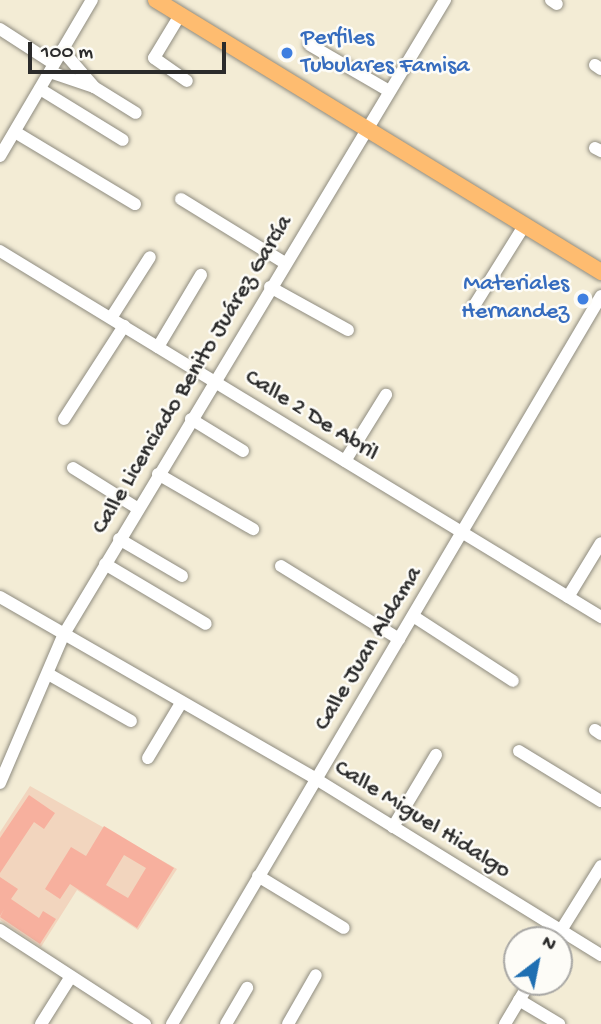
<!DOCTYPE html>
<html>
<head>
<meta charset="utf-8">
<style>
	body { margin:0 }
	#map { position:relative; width:601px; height:1024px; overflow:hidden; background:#f3ecd5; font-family:"Gochi Hand",sans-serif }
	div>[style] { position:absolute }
	.built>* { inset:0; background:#f2d5be }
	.building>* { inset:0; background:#f7b09e }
	.roads { filter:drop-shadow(0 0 2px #8f8c80) drop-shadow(0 0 2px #8f8c80) }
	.minor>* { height:12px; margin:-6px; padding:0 6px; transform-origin:6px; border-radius:6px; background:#fff }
	.major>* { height:16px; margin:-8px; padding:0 8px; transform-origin:8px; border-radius:8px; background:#febc70 }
	.dots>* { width:19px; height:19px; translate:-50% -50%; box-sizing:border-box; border:4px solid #fdfcf7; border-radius:50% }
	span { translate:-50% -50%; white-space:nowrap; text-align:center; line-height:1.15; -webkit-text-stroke:5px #fdfcf7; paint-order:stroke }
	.shop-label { font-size:24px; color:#366cbe }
	.left { translate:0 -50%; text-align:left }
	.right { translate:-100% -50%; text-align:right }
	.street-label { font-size:24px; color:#2b2b2b }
	.north { position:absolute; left:503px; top:926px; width:70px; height:70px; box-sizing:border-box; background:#fdfcf7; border:2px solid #a9a8a5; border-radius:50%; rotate:32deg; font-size:19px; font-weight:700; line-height:28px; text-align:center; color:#2b2b2b }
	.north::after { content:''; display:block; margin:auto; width:24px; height:32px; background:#1f6fb2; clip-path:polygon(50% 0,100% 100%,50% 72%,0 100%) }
	.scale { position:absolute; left:28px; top:42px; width:198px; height:32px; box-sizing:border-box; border:4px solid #2b2b2b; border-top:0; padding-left:9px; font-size:21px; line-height:24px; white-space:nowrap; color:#2b2b2b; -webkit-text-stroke:5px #fdfcf7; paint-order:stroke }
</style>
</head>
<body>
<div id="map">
	<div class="built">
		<div style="clip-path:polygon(30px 786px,177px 869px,138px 930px,77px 890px,41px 947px,0 920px,0 832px)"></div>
	</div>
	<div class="building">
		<div style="clip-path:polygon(29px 795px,55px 813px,44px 829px,34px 822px,0 873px,0 838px)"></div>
		<div style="clip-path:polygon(evenodd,104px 826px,174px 868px,137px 928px,70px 884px,60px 899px,45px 889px,71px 847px,86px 856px,104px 826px,124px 855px,146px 868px,128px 898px,106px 885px,124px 855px)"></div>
		<div style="clip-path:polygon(0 877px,18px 889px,11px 899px,39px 918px,43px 911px,56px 919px,40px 944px,0 917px,4px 909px,0 916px)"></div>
	</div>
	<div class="roads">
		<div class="minor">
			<div style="left:551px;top:0;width:7px;rotate:34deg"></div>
			<div style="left:180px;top:15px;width:50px;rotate:121.2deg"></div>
			<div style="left:154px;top:58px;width:40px;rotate:34.9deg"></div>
			<div style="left:0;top:29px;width:64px;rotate:32.9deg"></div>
			<div style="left:310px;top:45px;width:91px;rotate:30.2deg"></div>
			<div style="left:62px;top:50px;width:49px;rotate:49.1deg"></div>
			<div style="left:595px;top:65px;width:7px;rotate:34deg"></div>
			<div style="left:50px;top:72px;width:46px;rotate:18.8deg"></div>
			<div style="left:94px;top:87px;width:49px;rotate:31.8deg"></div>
			<div style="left:40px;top:89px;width:97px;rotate:31.6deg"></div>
			<div style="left:15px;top:132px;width:140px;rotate:31deg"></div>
			<div style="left:595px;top:148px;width:7px;rotate:27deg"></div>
			<div style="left:0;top:156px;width:181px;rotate:-59.5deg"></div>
			<div style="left:181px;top:199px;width:122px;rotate:31.6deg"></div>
			<div style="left:0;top:251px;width:704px;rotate:31.34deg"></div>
			<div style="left:270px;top:287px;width:89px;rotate:28.9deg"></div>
			<div style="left:474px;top:306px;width:94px;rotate:-58deg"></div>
			<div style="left:111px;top:318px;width:72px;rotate:-57.4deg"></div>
			<div style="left:158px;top:347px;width:84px;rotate:-59.2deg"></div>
			<div style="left:64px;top:419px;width:111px;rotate:-57.2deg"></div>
			<div style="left:191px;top:419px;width:61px;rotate:31.6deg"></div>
			<div style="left:345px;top:461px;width:78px;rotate:-58.2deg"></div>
			<div style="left:73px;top:468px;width:75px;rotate:32deg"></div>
			<div style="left:158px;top:474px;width:110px;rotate:30.1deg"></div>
			<div style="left:119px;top:539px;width:73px;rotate:30.4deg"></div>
			<div style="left:105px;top:564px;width:117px;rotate:30.7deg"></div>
			<div style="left:281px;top:566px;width:139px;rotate:31.7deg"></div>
			<div style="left:0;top:597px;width:365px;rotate:29.9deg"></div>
			<div style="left:316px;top:779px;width:335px;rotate:31.7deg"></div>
			<div style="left:568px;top:597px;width:63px;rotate:-58.6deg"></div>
			<div style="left:413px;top:616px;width:119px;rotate:33deg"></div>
			<div style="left:50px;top:675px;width:93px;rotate:29.6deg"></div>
			<div style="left:595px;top:730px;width:7px;rotate:34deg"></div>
			<div style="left:519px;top:751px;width:96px;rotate:31.4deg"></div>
			<div style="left:148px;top:758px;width:64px;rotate:-59deg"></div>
			<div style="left:0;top:783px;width:162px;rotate:-66.8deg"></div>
			<div style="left:64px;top:634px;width:740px;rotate:-59deg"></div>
			<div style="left:393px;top:827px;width:84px;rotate:-59.2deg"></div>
			<div style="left:258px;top:876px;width:100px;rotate:31.2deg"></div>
			<div style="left:0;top:930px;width:173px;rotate:33deg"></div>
			<div style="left:555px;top:940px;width:87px;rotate:-58.1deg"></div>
			<div style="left:519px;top:1000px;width:47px;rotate:31deg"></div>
			<div style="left:41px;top:1024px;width:54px;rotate:-57.8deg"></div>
			<div style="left:172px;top:1024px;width:845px;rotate:-59.49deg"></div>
			<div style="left:226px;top:1024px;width:42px;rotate:-59.7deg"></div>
			<div style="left:288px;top:1024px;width:56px;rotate:-60.3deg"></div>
			<div style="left:505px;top:1024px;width:49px;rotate:-59.2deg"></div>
		</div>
		<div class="major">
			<div style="left:156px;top:0;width:522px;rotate:31.43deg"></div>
		</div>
	</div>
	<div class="dots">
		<div style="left:287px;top:53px;background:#3f7fe0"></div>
		<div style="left:583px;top:299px;background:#3f7fe0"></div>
	</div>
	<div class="shop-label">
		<span class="left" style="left:301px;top:53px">Perfiles<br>Tubulares Famisa</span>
		<span class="right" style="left:569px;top:299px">Materiales<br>Hernandez</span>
	</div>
	<div class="street-label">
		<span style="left:193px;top:375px;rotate:-59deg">Calle Licenciado Benito Juárez García</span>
		<span style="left:311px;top:416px;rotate:32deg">Calle 2 De Abril</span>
		<span style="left:369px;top:649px;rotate:-59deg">Calle Juan Aldama</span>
		<span style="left:422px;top:820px;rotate:32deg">Calle Miguel Hidalgo</span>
	</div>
	<div class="north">N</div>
	<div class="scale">100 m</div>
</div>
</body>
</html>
